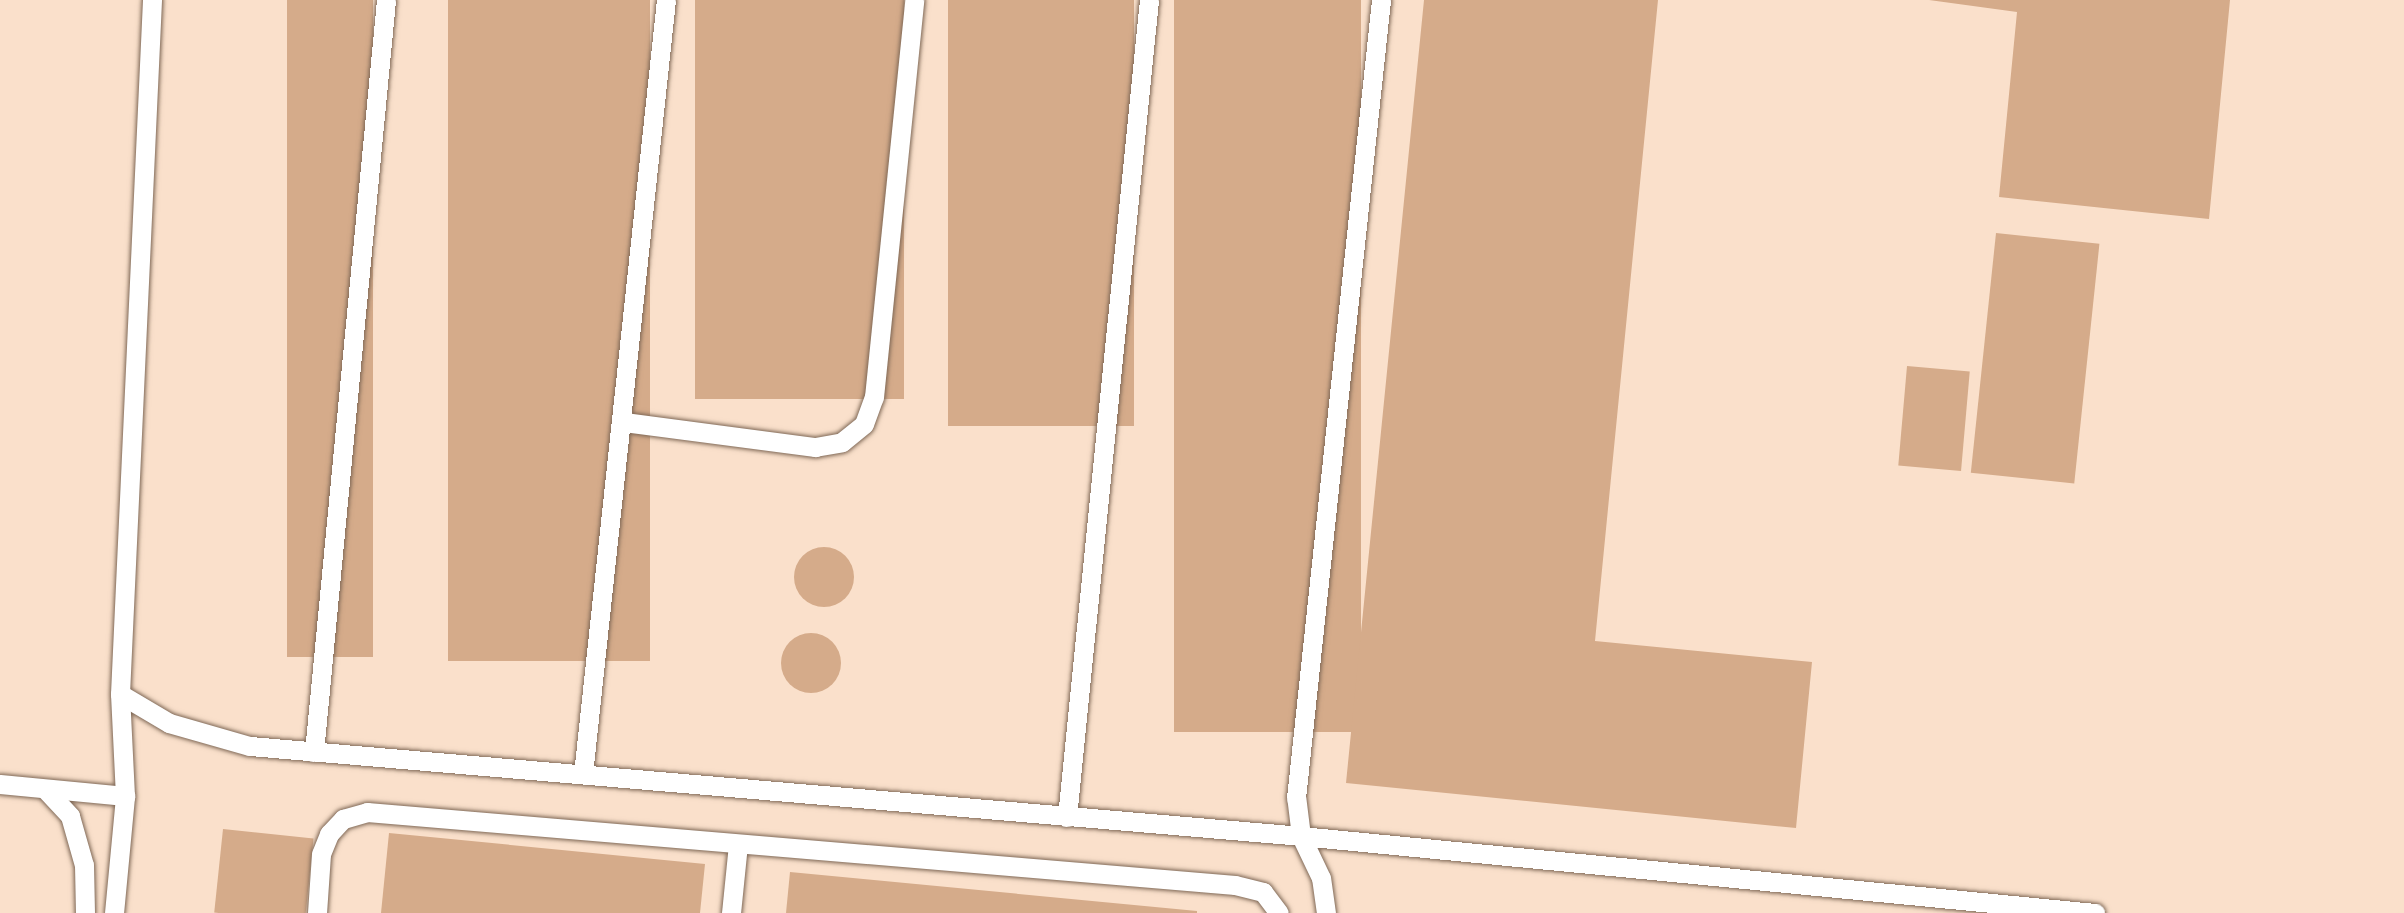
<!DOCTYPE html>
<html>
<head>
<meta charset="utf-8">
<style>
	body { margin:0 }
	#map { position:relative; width:2404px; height:913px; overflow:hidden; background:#fbf0e8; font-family:"Noto Sans",sans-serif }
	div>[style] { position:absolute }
	.built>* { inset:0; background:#fae0cb; transform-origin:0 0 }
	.building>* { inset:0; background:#d5ab8a; transform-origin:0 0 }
	.round { border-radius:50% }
	.roads { filter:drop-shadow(0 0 2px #7f6856) drop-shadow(0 0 2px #7f6856) }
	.service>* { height:19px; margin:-9.5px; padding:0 9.5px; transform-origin:9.5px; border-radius:9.5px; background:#fff }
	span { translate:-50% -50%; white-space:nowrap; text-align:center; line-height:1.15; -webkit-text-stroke:5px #fff; paint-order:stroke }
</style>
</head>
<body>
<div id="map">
	<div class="built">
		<div style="left:0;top:0;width:2404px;height:913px"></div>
	</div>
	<div class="building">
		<div style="left:287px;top:0;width:86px;height:657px"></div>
		<div style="left:448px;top:0;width:202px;height:661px"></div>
		<div style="left:695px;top:0;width:209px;height:399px"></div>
		<div style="left:948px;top:0;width:186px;height:426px"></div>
		<div style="left:1174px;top:0;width:187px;height:732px"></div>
		<div style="clip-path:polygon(1424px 0,1658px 0,1595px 641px,1812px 662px,1796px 828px,1346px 783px)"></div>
		<div style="clip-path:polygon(1929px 0,2230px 0,2209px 219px,1999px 197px,2017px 12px)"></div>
		<div style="left:1996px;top:233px;width:104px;height:241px;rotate:6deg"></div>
		<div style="left:1907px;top:366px;width:63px;height:100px;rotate:5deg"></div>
		<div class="round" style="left:794px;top:547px;width:60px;height:60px"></div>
		<div class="round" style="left:781px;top:633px;width:60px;height:60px"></div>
		<div style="left:223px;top:829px;width:91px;height:84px;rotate:6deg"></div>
		<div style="clip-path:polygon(389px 833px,705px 864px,700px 913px,381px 913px)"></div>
		<div style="clip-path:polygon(790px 872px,1197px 911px,1197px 913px,786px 913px)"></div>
	</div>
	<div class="roads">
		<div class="service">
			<div style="left:624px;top:422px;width:193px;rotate:7.5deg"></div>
			<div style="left:815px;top:447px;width:27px;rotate:-10deg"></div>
			<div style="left:842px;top:442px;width:28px;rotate:-39deg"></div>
			<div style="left:864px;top:424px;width:29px;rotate:-70deg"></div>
			<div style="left:874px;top:397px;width:399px;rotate:-84.2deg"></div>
			<div style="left:120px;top:694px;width:57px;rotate:30.6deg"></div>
			<div style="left:169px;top:723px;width:84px;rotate:15.9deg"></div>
			<div style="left:250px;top:746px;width:1055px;rotate:4.89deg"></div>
			<div style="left:1301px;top:836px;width:798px;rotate:5.54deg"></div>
			<div style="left:314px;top:752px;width:755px;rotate:-84.53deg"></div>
			<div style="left:583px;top:774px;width:778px;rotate:-83.88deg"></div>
			<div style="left:0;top:784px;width:126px;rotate:5.5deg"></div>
			<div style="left:45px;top:789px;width:37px;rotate:47deg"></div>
			<div style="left:70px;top:816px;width:51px;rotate:74.1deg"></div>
			<div style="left:84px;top:865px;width:48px;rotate:88.8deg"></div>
			<div style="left:1067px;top:817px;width:821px;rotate:-84.27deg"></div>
			<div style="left:114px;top:913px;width:118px;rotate:-84.6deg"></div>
			<div style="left:125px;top:796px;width:102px;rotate:-92.8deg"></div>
			<div style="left:120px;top:694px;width:695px;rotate:-87.36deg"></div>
			<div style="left:317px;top:913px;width:59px;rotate:-86.1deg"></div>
			<div style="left:321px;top:854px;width:22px;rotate:-68deg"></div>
			<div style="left:329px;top:834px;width:21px;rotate:-47deg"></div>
			<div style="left:343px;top:819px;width:25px;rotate:-16deg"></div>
			<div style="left:367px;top:812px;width:871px;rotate:4.81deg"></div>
			<div style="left:1235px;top:885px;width:29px;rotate:14deg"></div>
			<div style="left:1263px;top:892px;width:26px;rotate:53deg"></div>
			<div style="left:731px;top:913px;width:69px;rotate:-84.2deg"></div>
			<div style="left:1326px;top:913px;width:35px;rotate:-98deg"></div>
			<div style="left:1321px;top:878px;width:47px;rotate:-115.5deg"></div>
			<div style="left:1301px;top:836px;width:38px;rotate:-97deg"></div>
			<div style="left:1296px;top:798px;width:803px;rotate:-83.92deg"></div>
		</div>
	</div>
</div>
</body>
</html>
